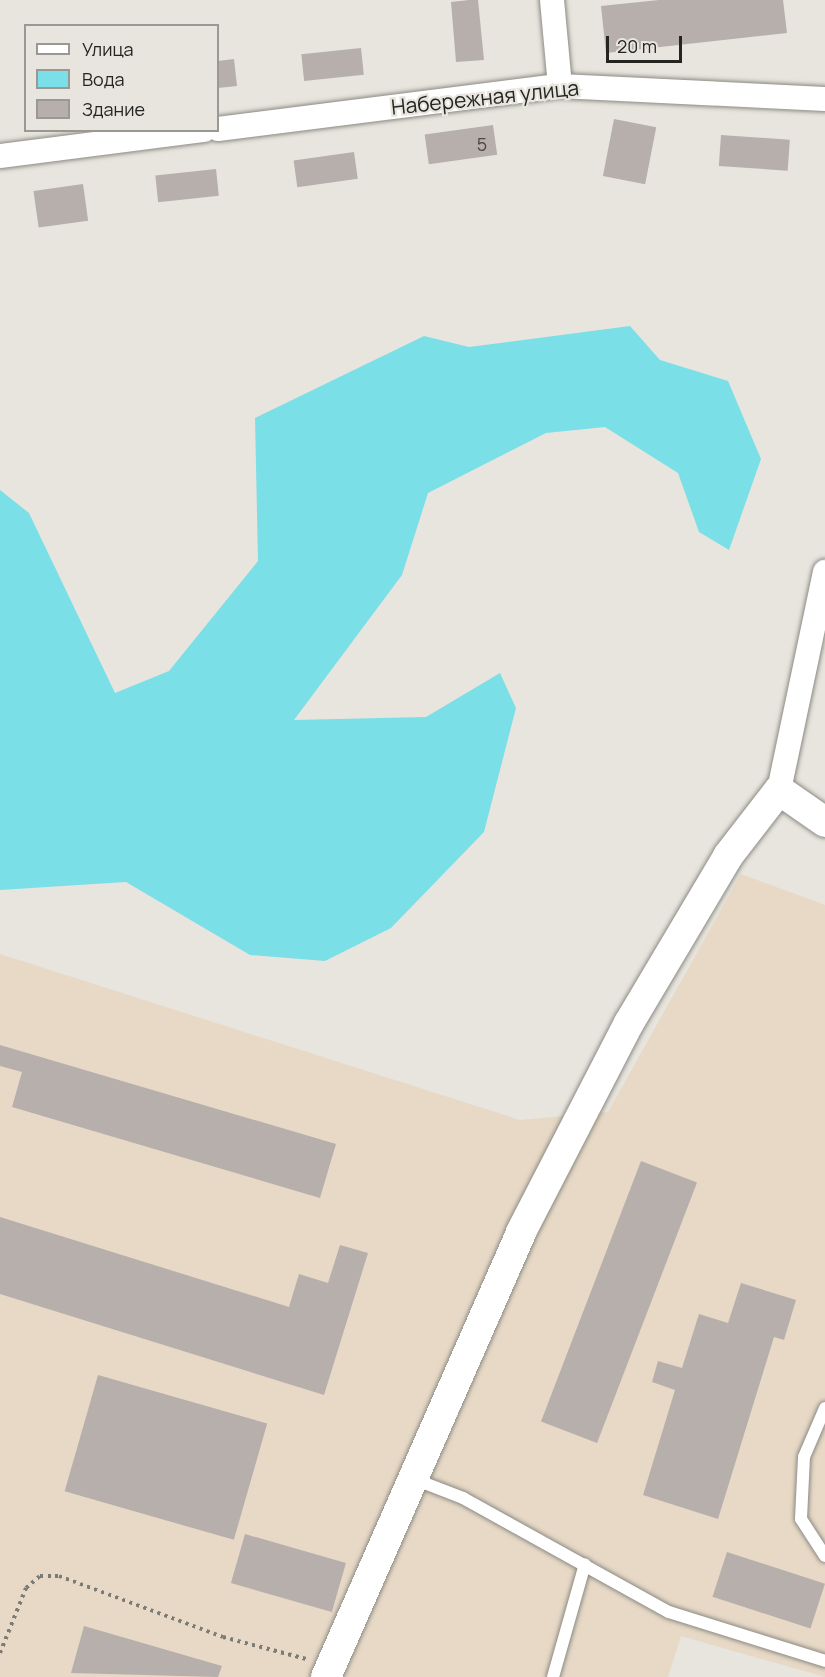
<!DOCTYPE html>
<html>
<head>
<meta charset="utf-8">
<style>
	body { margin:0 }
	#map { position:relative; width:825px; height:1677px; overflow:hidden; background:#e7e5de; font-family:Manrope,sans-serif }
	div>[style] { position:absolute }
	.industrial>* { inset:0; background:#e7d9c6 }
	.water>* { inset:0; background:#7bdfe7 }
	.building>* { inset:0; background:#b6afab; transform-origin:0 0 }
	.path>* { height:4px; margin-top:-2px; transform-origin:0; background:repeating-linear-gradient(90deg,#7c7b76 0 3px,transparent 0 7.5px) }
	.roads { filter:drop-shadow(0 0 2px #8c8a83) drop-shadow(0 0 2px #8c8a83) }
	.service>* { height:12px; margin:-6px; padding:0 6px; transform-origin:6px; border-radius:6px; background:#fff }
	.minor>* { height:24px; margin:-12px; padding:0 12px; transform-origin:12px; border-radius:12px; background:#fff }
	.tertiary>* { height:30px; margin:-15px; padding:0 15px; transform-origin:15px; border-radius:15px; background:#fff }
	span { translate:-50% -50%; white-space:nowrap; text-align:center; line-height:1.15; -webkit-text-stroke:4.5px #e7e5de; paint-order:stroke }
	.number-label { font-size:18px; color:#484744 }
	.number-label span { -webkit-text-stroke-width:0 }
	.street-label { font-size:21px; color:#242421 }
	.legend { position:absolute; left:24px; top:24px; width:195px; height:108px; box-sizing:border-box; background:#e7e5de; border:2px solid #999892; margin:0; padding:8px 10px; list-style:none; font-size:18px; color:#242421 }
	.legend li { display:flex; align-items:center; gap:12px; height:30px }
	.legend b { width:30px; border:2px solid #999892 }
	.scale { position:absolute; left:606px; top:36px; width:76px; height:27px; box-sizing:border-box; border:3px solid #242421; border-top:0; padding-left:8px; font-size:18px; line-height:21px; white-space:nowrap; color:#242421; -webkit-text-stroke:4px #e7e5de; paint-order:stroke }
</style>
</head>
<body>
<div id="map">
	<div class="industrial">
		<div style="clip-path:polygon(741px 874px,825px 905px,825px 1677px,681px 1636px,668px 1677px,0 1677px,0 954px,520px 1120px,608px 1112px)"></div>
	</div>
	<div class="water">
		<div style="clip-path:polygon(630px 326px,660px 360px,728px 381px,761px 459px,729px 550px,699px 532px,678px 473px,605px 427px,546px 433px,428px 493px,402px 575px,294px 720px,426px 717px,500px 673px,516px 708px,484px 832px,391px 928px,325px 961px,250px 955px,126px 882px,0 890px,0 490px,29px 513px,115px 693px,169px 671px,258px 561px,255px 418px,424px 336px,469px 347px)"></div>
	</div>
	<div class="building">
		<div style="clip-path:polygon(469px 0,478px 0,484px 60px,456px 62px,451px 2px)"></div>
		<div style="clip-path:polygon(659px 0,783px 0,787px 33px,606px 53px,601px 6px)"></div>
		<div style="left:361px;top:48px;width:27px;height:60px;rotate:84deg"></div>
		<div style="clip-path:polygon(234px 59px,237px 86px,218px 88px,218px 61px)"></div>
		<div style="left:614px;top:119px;width:43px;height:58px;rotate:11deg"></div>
		<div style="left:493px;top:125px;width:30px;height:69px;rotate:82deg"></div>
		<div style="left:721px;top:135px;width:69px;height:31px;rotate:4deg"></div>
		<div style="left:354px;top:152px;width:27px;height:61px;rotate:82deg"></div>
		<div style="left:216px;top:169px;width:27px;height:61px;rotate:84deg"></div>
		<div style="left:83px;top:184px;width:37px;height:50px;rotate:82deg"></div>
		<div style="clip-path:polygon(0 1045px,336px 1144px,320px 1198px,12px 1107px,22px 1072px,0 1066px)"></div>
		<div style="left:641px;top:1161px;width:60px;height:279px;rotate:21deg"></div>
		<div style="clip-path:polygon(0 1217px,289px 1307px,299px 1274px,328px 1283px,340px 1245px,368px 1253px,324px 1395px,0 1294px)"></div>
		<div style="clip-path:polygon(741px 1283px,796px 1300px,784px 1340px,774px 1337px,718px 1519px,643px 1495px,675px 1390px,652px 1382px,658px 1361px,682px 1368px,699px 1314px,728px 1323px)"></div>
		<div style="left:98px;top:1375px;width:176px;height:121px;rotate:16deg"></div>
		<div style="left:245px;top:1534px;width:105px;height:51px;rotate:16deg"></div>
		<div style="left:727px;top:1552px;width:103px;height:47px;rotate:18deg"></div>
		<div style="clip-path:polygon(84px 1626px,222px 1666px,218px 1677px,71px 1673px)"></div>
	</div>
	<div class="path">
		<div style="left:0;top:1653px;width:70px;rotate:-68.2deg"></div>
		<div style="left:26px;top:1588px;width:18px;rotate:-41deg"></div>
		<div style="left:40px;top:1576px;width:19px"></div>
		<div style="left:59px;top:1576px;width:175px;rotate:20.4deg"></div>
		<div style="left:223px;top:1637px;width:86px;rotate:14.8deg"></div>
	</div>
	<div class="roads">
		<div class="service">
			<div style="left:825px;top:1408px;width:53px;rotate:113.2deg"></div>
			<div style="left:804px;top:1457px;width:62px;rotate:92.8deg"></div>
			<div style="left:801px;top:1519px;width:44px;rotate:57deg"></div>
			<div style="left:414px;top:1479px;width:53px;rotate:21.2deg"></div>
			<div style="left:463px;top:1498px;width:235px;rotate:29deg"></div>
			<div style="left:669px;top:1612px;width:164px;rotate:17.4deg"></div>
			<div style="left:553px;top:1677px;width:117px;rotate:-74.2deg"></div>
		</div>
		<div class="minor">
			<div style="left:552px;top:0;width:86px;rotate:84.7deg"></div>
			<div style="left:218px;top:129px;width:345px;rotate:-7.2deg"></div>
			<div style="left:560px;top:86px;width:265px;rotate:2.8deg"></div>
			<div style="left:0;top:156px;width:206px;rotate:-7.3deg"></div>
			<div style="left:779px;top:790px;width:223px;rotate:-78.1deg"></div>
		</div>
		<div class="tertiary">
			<div style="left:326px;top:1677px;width:486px;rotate:-66.3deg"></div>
			<div style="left:521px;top:1232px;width:235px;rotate:-62.7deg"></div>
			<div style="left:629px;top:1023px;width:194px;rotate:-59.3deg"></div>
			<div style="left:728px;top:856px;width:83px;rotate:-52.3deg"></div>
			<div style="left:779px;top:790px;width:56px;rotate:34.8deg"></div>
		</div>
	</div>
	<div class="number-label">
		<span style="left:482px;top:144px">5</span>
	</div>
	<div class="street-label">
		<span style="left:485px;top:97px;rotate:-6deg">Набережная улица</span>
	</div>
	<ul class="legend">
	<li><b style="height:8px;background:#fff"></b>Улица</li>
	<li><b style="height:16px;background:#7bdfe7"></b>Вода</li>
	<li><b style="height:16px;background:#b6afab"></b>Здание</li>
	</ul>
	<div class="scale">20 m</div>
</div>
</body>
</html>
